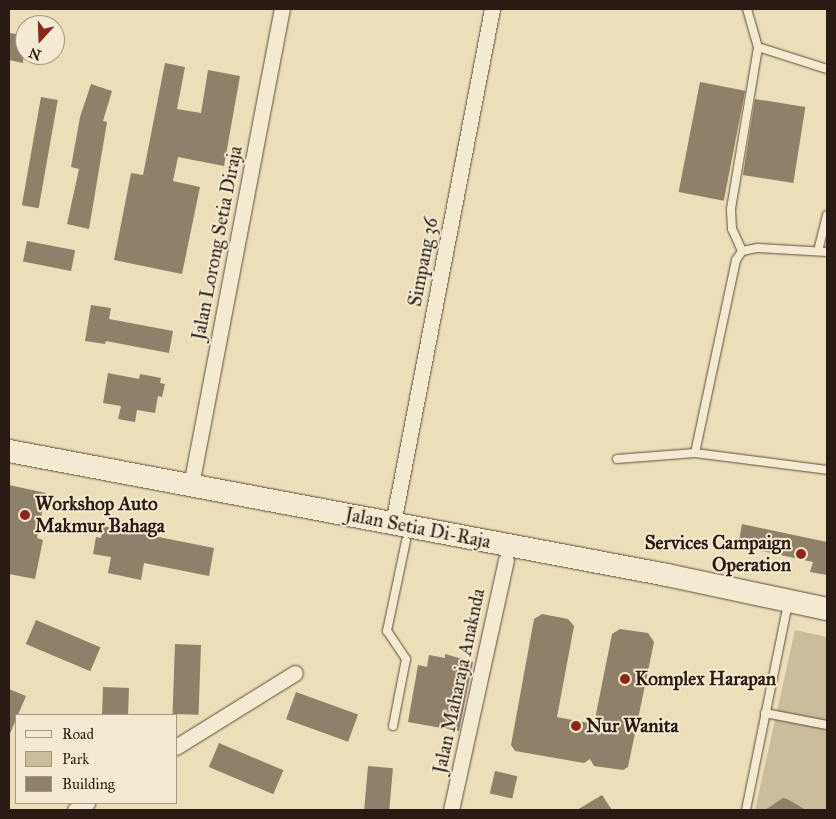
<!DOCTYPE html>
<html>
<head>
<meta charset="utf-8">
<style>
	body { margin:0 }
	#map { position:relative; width:836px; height:819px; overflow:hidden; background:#ecdeb8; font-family:"IM FELL Great Primer",serif }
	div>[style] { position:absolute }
	.green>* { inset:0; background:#cbbd9c }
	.building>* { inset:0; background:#8e8069; transform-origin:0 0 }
	.roads { filter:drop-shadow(0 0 1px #5a4c3d) drop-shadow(0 0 1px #5a4c3d) }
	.service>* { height:8px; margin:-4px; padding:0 4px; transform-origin:4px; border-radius:4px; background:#f3ead1 }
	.minor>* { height:15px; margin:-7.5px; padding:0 7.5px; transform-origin:7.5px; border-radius:7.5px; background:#f3ead1 }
	.secondary>* { height:22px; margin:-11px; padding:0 11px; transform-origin:11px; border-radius:11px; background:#f3ead1 }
	.dots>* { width:14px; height:14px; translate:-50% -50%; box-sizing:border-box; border:2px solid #f3ead1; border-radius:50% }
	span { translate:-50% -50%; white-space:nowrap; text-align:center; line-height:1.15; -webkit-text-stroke:4px #f3ead1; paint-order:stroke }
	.street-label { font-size:19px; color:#291b14 }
	.poi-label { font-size:19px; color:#291b14; font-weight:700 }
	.left { translate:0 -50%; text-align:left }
	.right { translate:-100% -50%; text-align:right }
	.frame { position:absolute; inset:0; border:10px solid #291b14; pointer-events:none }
	.legend { position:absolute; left:15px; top:714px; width:162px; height:90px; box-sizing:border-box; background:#f3ead1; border:1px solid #a29785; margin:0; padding:6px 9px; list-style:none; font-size:15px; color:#291b14 }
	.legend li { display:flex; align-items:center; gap:10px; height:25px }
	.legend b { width:25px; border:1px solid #a29785 }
	.north { position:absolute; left:15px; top:15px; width:50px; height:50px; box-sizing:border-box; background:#f3ead1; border:1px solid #a29785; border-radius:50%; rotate:200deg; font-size:14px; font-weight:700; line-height:20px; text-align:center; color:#291b14 }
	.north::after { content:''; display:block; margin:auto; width:18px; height:22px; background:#8f2418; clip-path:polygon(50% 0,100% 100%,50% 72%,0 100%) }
</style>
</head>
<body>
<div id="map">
	<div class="green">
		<div style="clip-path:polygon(795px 630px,827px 637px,827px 810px,755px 810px)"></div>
	</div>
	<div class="building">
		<div style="clip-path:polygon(9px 33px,25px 35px,23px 63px,9px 60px)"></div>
		<div style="clip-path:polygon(165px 63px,185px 67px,177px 109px,201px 113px,208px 70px,240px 76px,224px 166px,178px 157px,173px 181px,200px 187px,182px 274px,114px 260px,131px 173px,143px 175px)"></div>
		<div style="left:700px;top:82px;width:46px;height:112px;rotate:11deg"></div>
		<div style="clip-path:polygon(91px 84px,112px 91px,103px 121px,107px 122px,89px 229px,67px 224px,79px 169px,71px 167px,80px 117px)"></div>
		<div style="left:41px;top:97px;width:17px;height:110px;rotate:10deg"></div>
		<div style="left:755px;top:99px;width:51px;height:77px;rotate:9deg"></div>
		<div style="left:27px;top:241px;width:49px;height:21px;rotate:11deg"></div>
		<div style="clip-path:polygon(91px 305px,111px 308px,109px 319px,173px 331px,169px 353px,106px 341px,105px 344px,85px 341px)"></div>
		<div style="clip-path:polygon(108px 373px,139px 379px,140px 374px,161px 378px,160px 383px,165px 384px,162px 397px,158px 396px,155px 413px,137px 410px,135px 422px,118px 419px,121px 406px,103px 403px)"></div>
		<div style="clip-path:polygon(9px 485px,46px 493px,37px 538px,43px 540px,35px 579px,9px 574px)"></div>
		<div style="clip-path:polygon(742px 524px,827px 542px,827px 575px,810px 572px,813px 562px,738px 546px)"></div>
		<div style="clip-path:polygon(103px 526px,214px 548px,209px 576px,144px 563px,141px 580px,108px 573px,111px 557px,93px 554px,96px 537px,101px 538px)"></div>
		<div style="clip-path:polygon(542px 614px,568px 619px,574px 626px,557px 717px,594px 724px,612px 634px,620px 629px,648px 633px,654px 642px,628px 767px,623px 770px,594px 766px,590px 759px,584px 763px,515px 751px,511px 745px,534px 619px)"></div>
		<div style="left:36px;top:620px;width:70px;height:26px;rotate:23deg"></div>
		<div style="left:175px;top:644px;width:26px;height:70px;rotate:2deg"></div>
		<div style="clip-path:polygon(445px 654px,473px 662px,459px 731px,408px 722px,418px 665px,427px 667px,429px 655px,445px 658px)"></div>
		<div style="left:103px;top:687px;width:26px;height:28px;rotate:2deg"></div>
		<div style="clip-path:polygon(9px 689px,26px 696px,9px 736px)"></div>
		<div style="left:296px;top:692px;width:66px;height:29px;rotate:20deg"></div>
		<div style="left:219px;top:743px;width:70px;height:26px;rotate:23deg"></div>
		<div style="left:368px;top:766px;width:25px;height:44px;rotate:5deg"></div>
		<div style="left:495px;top:771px;width:23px;height:23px;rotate:13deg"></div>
		<div style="clip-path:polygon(602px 795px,612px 810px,577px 810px)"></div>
		<div style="clip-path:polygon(783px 798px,787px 799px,806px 810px,765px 810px)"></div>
	</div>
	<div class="roads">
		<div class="service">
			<div style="left:747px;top:9px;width:40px;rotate:74deg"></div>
			<div style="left:758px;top:47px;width:72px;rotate:17.7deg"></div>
			<div style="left:742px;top:251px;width:24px;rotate:-114deg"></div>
			<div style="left:732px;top:229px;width:20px;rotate:-93deg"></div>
			<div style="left:731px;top:209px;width:164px;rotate:-80.5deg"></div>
			<div style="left:818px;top:251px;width:37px;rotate:-76deg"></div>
			<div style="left:695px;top:453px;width:197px;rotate:-78deg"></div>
			<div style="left:736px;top:260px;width:11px;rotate:-56deg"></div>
			<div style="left:742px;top:251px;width:16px;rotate:-11deg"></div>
			<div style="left:758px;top:248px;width:69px;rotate:3.3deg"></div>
			<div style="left:617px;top:459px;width:78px;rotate:-4.4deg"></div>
			<div style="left:695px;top:453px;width:133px;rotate:7.3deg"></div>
			<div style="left:765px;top:713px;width:63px;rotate:11deg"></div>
			<div style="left:393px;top:726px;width:68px;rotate:-79deg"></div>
			<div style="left:406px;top:659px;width:34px;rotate:-124deg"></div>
			<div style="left:387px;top:631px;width:92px;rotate:-78.1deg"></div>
			<div style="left:746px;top:810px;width:201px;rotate:-78.5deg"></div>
		</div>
		<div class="minor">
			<div style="left:191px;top:485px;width:485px;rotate:-79.2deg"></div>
			<div style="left:393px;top:523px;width:523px;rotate:-79.1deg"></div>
			<div style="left:176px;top:747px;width:140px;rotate:-31.9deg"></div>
			<div style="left:75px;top:810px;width:14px;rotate:-30deg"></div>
			<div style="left:451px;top:810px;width:256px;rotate:-77.6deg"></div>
		</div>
		<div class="secondary">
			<div style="left:9px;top:451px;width:670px;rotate:10.67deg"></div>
			<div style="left:667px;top:575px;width:164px;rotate:12deg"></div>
		</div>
	</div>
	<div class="dots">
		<div style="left:25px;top:515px;background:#8f2418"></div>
		<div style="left:801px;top:554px;background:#8f2418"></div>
		<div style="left:625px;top:679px;background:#8f2418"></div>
		<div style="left:576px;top:726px;background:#8f2418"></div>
	</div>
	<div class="street-label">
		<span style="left:217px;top:243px;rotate:-79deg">Jalan Lorong Setia Diraja</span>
		<span style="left:423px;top:262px;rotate:-79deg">Simpang 36</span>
		<span style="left:418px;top:528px;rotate:11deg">Jalan Setia Di-Raja</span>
		<span style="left:459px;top:681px;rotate:-78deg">Jalan Maharaja Anaknda</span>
	</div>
	<div class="poi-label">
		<span class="left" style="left:35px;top:515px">Workshop Auto<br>Makmur Bahaga</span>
		<span class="right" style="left:791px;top:554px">Services Campaign<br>Operation</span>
		<span class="left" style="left:635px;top:679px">Komplex Harapan</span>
		<span class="left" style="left:586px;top:726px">Nur Wanita</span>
	</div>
	<div class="frame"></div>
	<ul class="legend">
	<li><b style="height:6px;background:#f3ead1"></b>Road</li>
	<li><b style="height:14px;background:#cbbd9c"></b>Park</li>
	<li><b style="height:14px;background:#8e8069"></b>Building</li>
	</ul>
	<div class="north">N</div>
</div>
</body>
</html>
